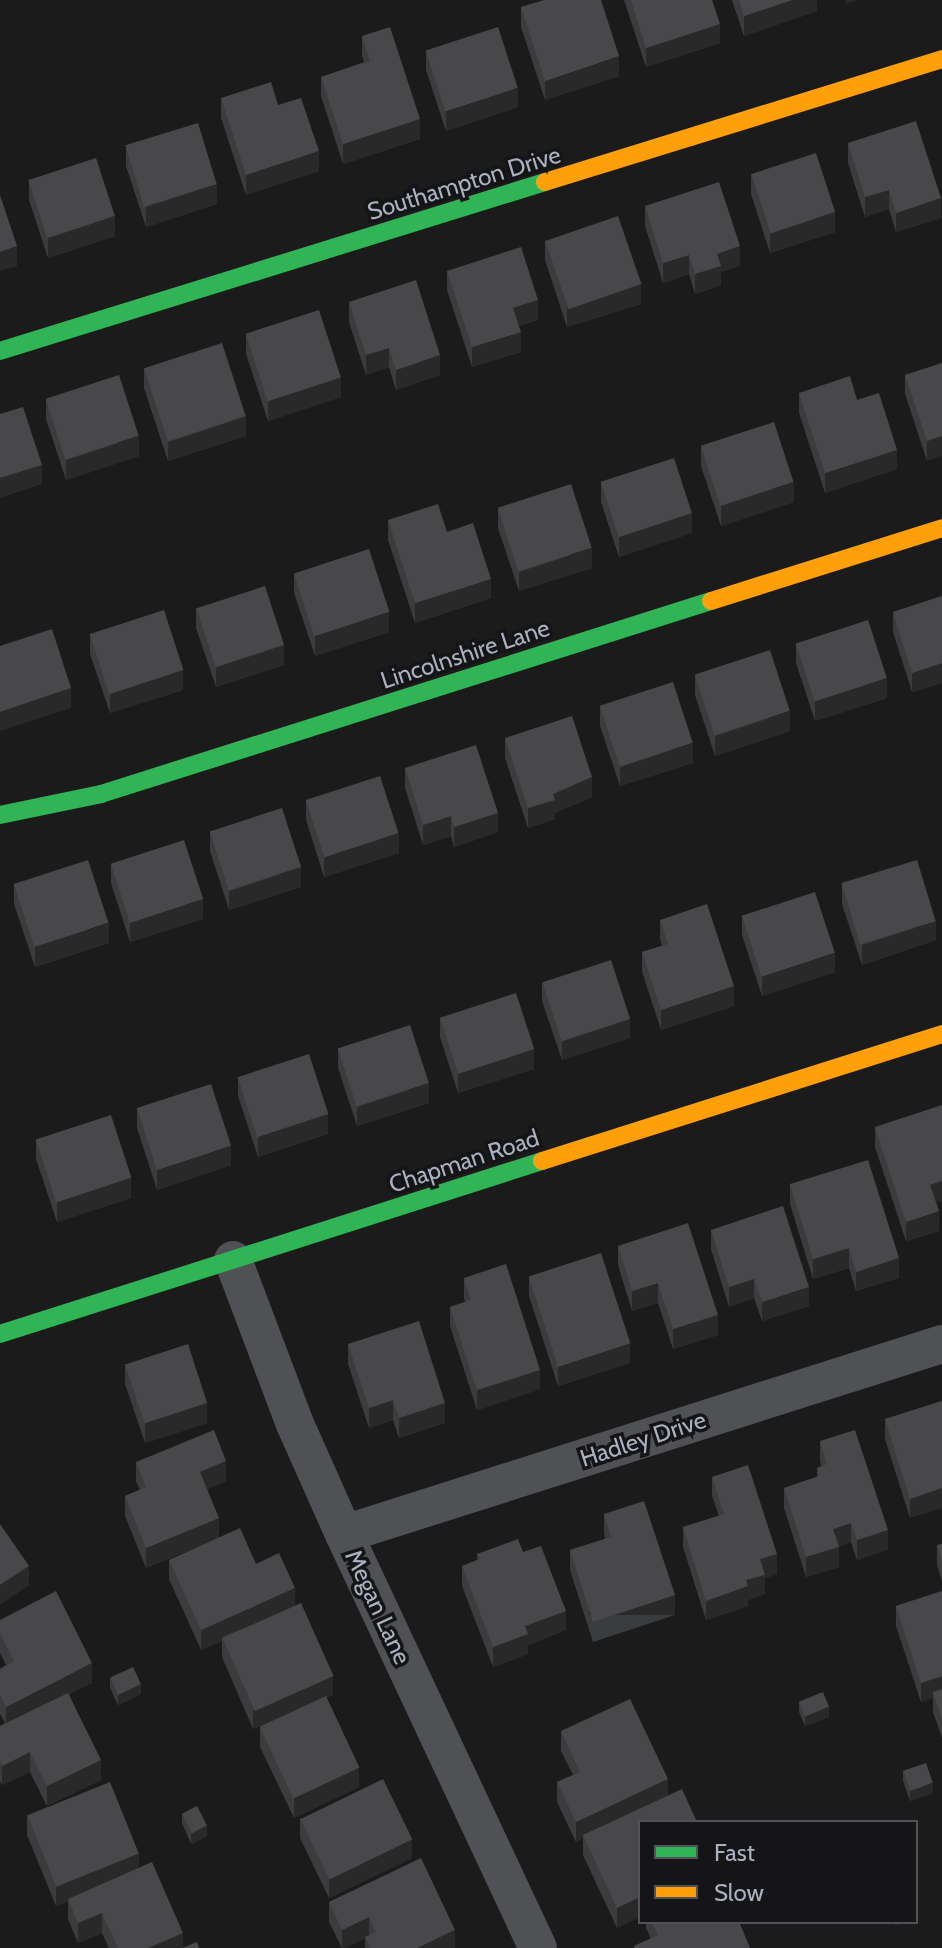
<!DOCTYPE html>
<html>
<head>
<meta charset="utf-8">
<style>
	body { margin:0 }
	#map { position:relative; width:942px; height:1948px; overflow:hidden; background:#1b1b1c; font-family:Cabin,sans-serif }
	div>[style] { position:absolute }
	.street>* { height:38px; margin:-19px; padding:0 19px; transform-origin:19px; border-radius:19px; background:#505155 }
	.fast>* { height:18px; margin:-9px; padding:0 9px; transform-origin:9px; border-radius:9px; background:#30b455 }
	.slow>* { height:18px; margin:-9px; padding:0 9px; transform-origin:9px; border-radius:9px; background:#ff9f0a }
	.wall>* { inset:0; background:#3b3c3e }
	.shaded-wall>* { inset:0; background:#29292a; transform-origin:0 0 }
	.building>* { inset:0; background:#48484b; transform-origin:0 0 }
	span { translate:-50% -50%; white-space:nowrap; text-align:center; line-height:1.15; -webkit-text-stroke:7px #151518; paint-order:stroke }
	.street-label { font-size:24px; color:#acb1be }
	.legend { position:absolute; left:638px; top:1820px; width:280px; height:104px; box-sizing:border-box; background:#151518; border:2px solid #51535a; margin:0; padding:10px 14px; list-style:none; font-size:24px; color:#acb1be }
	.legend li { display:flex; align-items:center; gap:16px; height:40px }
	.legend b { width:40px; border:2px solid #51535a }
</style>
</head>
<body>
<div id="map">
	<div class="street">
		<div style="left:233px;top:1260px;width:175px;rotate:69.3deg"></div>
		<div style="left:295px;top:1424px;width:120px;rotate:66deg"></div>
		<div style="left:344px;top:1534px;width:457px;rotate:64.9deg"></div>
		<div style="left:344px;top:1534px;width:627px;rotate:-17.63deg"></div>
	</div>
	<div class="fast">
		<div style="left:0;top:351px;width:571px;rotate:-17.23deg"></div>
		<div style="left:0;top:815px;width:103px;rotate:-11.7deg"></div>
		<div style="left:101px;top:794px;width:640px;rotate:-17.56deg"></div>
		<div style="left:0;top:1334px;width:569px;rotate:-17.7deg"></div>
	</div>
	<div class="slow">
		<div style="left:545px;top:182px;width:416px;rotate:-17.2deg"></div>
		<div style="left:711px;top:601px;width:242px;rotate:-17.5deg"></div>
		<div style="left:542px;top:1161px;width:420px;rotate:-17.6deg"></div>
	</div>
	<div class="wall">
		<div style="clip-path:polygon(624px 0,712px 0,720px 43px,646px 67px)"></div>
		<div style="clip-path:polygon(732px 0,817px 0,817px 11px,744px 36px)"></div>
		<div style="clip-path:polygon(521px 7px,619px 76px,545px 100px,521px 27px)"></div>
		<div style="clip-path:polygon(362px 36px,420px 139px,343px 164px,321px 96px,321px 77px,364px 62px,362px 56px)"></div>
		<div style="clip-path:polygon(426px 51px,518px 107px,446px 131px,426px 70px)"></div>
		<div style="clip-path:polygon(221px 98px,319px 171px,246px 195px,221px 118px)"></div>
		<div style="clip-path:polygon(848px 143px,941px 218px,896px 232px,889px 209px,865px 217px,848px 163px)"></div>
		<div style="clip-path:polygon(126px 146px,217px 204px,146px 227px,126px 166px)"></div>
		<div style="clip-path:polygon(751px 174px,835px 232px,770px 253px,751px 194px)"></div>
		<div style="clip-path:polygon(29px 180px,115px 236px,48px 258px,29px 200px)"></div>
		<div style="clip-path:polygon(645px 206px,740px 266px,721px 272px,721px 285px,695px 294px,689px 274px,663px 283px,645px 226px)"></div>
		<div style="clip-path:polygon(545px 240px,641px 304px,567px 327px,545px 260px)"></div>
		<div style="clip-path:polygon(447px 271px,538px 320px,519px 326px,521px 352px,472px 367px,447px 290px)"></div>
		<div style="clip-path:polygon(349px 302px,440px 375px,396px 390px,389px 367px,366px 375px,349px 322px)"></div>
		<div style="clip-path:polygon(246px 334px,341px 397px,268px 421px,246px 354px)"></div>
		<div style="clip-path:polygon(942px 363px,927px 461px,905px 394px,905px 375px)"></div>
		<div style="clip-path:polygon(144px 368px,246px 436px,168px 461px,144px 388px)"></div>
		<div style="clip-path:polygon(799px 393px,857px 400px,897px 469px,825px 493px,799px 413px)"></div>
		<div style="clip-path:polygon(46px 399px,139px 456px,66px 480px,46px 419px)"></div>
		<div style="clip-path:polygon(701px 446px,794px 502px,721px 526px,701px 466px)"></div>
		<div style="clip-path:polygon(601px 482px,692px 533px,619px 557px,601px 502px)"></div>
		<div style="clip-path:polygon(498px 508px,592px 568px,519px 591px,498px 528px)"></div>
		<div style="clip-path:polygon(388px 520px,447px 532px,491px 598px,415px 623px,388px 540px)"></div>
		<div style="clip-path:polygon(294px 574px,389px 632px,315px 656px,294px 593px)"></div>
		<div style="clip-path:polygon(942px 596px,942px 683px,912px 692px,893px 632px,893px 612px)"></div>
		<div style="clip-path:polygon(196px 608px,284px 665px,216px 687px,196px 628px)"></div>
		<div style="clip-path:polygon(90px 634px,183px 690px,110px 713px,90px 654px)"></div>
		<div style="clip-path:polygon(796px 643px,887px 698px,815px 721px,796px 663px)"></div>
		<div style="clip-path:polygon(695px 675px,790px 731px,715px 756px,695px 695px)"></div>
		<div style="clip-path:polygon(600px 706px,693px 763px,620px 786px,600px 726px)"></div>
		<div style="clip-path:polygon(505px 738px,592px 797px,555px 813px,555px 819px,528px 828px,505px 758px)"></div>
		<div style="clip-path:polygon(405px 768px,498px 832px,454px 847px,451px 836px,423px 845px,405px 788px)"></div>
		<div style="clip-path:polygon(306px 800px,399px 853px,324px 877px,306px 820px)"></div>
		<div style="clip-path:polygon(210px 831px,301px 887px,229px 910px,210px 851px)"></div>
		<div style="clip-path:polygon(111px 864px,203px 919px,130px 942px,111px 883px)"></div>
		<div style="clip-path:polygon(14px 884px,109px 943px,35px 967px,14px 904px)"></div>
		<div style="clip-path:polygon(842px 884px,936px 940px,862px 965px,842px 904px)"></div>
		<div style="clip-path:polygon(742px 916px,835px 972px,762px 996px,742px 935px)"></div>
		<div style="clip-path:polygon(660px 920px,734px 1006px,661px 1030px,642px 972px,642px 952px,662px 946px,660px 939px)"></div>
		<div style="clip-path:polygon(542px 982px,630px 1038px,562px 1060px,542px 1001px)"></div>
		<div style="clip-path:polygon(440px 1018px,534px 1069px,458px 1093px,440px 1037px)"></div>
		<div style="clip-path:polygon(338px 1048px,429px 1103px,357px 1126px,338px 1068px)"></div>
		<div style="clip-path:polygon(238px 1077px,328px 1134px,258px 1157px,238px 1096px)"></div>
		<div style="clip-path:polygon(137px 1108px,231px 1165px,157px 1190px,137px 1128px)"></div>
		<div style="clip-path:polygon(875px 1127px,936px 1203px,939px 1231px,906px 1241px,875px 1147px)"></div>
		<div style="clip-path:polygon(36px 1139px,131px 1198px,57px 1222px,36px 1159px)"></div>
		<div style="clip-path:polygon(790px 1184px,899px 1278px,856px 1291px,849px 1268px,813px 1279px,790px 1204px)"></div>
		<div style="clip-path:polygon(711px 1230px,809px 1306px,762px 1321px,754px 1298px,729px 1307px,711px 1249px)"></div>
		<div style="clip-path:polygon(618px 1246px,718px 1335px,673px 1349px,658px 1303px,632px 1311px,618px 1265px)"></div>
		<div style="clip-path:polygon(529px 1277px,630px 1363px,558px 1386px,529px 1296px)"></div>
		<div style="clip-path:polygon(464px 1278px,540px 1389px,477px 1410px,450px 1326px,450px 1307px,465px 1302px,464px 1298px)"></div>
		<div style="clip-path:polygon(348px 1344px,445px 1423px,399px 1438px,393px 1420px,369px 1428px,348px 1364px)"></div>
		<div style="clip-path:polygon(125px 1364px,207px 1423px,145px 1443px,125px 1384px)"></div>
		<div style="clip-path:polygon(942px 1401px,910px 1518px,885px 1439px,885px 1419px)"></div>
		<div style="clip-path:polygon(820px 1441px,888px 1549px,857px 1560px,851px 1542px,838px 1547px,839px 1567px,806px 1577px,784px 1508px,784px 1488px,817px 1477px,817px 1468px,821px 1466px,820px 1461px)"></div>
		<div style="clip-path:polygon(136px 1462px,226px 1481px,207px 1489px,219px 1538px,146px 1568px,125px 1516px,125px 1496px,140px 1490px,136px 1481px)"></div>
		<div style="clip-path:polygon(712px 1477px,777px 1574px,765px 1578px,765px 1594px,748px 1600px,748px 1606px,706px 1620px,683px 1547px,683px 1527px,719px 1516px,712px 1496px)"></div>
		<div style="clip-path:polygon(604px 1514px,675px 1615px,593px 1642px,570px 1570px,570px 1550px,605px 1539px,604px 1533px)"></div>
		<div style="clip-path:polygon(942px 1544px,942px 1581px,937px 1565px,937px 1545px)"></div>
		<div style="clip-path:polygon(523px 1552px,566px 1630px,528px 1645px,528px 1654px,493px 1667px,462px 1586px,462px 1566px,477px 1560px,477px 1554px)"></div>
		<div style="clip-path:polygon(169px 1560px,295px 1606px,333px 1695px,326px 1698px,359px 1787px,294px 1818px,260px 1747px,260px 1727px,276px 1720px,253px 1729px,222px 1657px,222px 1641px,201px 1650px,169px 1579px)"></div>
		<div style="clip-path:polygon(942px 1591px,942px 1738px,933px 1712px,933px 1698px,921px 1702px,896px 1626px,896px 1606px)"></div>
		<div style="clip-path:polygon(0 1620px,92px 1683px,69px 1694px,101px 1780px,47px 1806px,30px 1772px,2px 1785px,0 1781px,0 1726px,5px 1723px,0 1714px,0 1669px,6px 1665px,0 1653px)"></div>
		<div style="clip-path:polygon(110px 1678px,141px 1694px,118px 1705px,110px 1688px)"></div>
		<div style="clip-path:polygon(799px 1701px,829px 1717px,805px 1726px,799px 1712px)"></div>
		<div style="clip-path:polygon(561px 1731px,640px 1822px,640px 1917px,617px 1928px,583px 1855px,583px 1838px,576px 1842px,557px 1802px,557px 1782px,573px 1775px,561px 1751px)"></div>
		<div style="clip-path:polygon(903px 1770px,933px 1793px,910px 1801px,903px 1781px)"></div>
		<div style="clip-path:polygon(182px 1813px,207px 1836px,191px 1844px,182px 1823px)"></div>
		<div style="clip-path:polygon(27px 1815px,139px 1868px,183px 1948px,199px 1948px,109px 1948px,102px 1933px,78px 1943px,68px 1919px,68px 1901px,56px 1906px,27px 1835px)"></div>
		<div style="clip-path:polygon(300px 1818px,412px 1858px,329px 1898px,300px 1838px)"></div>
		<div style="clip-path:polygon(329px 1902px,455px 1948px,365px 1948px,365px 1938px,345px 1948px,342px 1948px,329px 1922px)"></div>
		<div style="clip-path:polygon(646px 1922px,739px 1922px,750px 1948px,634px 1948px,634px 1946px,651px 1939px,646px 1928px)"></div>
	</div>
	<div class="shaded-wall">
		<div style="clip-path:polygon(792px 0,817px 0,817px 11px,744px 36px,744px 16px)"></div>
		<div style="clip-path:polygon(846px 0,857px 0,846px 4px)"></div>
		<div style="clip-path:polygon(720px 24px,720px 43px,646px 67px,646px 48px)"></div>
		<div style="clip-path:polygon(619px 56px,619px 76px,545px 100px,545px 81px)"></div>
		<div style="clip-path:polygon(518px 88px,518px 107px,446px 131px,446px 111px)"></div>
		<div style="clip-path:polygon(420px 119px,420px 139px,343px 164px,343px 144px)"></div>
		<div style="clip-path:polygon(319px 151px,319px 171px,246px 195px,246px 175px)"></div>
		<div style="clip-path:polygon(217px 184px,217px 204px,146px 227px,146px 207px)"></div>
		<div style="clip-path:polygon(889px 190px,889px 209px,865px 217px,865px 197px)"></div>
		<div style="clip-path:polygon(941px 198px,941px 218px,896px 232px,896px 213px)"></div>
		<div style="clip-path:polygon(835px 212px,835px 232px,770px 253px,770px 234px)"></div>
		<div style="clip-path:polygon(115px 216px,115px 236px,48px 258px,48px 238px)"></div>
		<div style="clip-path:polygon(17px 246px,17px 266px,0 271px,0 252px)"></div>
		<div style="clip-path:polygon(740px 246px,740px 266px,721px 272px,721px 285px,695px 294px,695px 274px,717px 254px)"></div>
		<div style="clip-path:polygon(689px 255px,689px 274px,663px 283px,663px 263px)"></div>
		<div style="clip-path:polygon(641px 284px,641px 304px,567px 327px,567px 308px)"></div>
		<div style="clip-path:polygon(538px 300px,538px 320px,513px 328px,513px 308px)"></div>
		<div style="clip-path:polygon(521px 332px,521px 352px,472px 367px,472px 347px)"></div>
		<div style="clip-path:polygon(389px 348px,389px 367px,366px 375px,366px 355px)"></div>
		<div style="clip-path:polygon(440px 355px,440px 375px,396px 390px,396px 370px)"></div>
		<div style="clip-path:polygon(341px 377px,341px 397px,268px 421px,268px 401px)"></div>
		<div style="clip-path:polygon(246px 416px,246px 436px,168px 461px,168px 442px)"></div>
		<div style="clip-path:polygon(139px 436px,139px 456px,66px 480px,66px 460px)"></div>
		<div style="clip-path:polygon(942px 436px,942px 456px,927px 461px,927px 441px)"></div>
		<div style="clip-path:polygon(897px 450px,897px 469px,825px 493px,825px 473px)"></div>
		<div style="clip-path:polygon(42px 465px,42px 484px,0 498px,0 478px)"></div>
		<div style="clip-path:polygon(794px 482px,794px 502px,721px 526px,721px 506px)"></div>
		<div style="clip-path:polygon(692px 513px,692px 533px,619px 557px,619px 537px)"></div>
		<div style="clip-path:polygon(592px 548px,592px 568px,519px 591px,519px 572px)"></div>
		<div style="clip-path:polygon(491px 579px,491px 598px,415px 623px,415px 603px)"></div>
		<div style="clip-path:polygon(389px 612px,389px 632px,315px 656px,315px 636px)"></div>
		<div style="clip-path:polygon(284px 645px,284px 665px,216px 687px,216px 667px)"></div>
		<div style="clip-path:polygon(942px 663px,942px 683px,912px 692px,912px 673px)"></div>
		<div style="clip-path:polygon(183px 670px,183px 690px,110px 713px,110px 694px)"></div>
		<div style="clip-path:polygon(887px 678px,887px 698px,815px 721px,815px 701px)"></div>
		<div style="clip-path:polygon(71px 688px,71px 708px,0 731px,0 712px)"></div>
		<div style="clip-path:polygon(790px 711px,790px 731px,715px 756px,715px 736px)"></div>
		<div style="clip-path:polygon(693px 743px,693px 763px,620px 786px,620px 767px)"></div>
		<div style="clip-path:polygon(592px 777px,592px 797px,555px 813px,555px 819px,528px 828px,528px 808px,553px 794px)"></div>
		<div style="clip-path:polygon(498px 813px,498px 832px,454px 847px,454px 827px)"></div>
		<div style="clip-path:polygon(451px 816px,451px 836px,423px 845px,423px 825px)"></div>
		<div style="clip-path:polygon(399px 833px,399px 853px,324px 877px,324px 857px)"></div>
		<div style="clip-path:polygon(301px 867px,301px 887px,229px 910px,229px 891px)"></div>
		<div style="clip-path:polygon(203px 899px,203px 919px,130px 942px,130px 923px)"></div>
		<div style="clip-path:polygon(936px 921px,936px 940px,862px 965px,862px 945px)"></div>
		<div style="clip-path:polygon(109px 923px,109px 943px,35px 967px,35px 947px)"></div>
		<div style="clip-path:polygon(835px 953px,835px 972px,762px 996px,762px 976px)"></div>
		<div style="clip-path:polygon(734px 986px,734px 1006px,661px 1030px,661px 1010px)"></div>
		<div style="clip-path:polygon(630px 1019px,630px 1038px,562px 1060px,562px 1041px)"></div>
		<div style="clip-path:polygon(534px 1049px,534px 1069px,458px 1093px,458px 1074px)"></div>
		<div style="clip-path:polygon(429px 1083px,429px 1103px,357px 1126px,357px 1107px)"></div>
		<div style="clip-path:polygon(328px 1114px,328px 1134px,258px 1157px,258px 1137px)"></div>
		<div style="clip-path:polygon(231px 1146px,231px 1165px,157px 1190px,157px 1170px)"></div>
		<div style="clip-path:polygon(131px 1178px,131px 1198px,57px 1222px,57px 1202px)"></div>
		<div style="clip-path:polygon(942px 1181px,942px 1201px,930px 1205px,930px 1185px)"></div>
		<div style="clip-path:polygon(939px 1211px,939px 1231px,906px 1241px,906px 1222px)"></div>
		<div style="clip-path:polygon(849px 1248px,849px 1268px,813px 1279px,813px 1259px)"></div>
		<div style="clip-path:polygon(899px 1258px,899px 1278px,856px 1291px,856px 1272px)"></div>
		<div style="clip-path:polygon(754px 1279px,754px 1298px,729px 1307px,729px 1287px)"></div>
		<div style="clip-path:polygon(658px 1283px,658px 1303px,632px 1311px,632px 1291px)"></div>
		<div style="clip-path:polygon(809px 1287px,809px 1306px,762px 1321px,762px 1302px)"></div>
		<div style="clip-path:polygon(718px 1315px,718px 1335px,673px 1349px,673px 1329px)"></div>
		<div style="clip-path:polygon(630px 1343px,630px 1363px,558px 1386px,558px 1367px)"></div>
		<div style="clip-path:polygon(540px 1370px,540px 1389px,477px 1410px,477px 1390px)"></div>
		<div style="clip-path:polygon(393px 1400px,393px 1420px,369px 1428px,369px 1408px)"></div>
		<div style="clip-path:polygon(207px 1403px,207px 1423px,145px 1443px,145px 1423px)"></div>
		<div style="clip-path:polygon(445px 1403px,445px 1423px,399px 1438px,399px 1418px)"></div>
		<div style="clip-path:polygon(226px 1461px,226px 1481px,200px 1492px,200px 1472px)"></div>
		<div style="clip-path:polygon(942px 1479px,942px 1508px,910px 1518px,910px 1499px)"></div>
		<div style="clip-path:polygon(219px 1518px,219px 1538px,146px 1568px,146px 1548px)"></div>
		<div style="clip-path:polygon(851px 1523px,851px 1542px,835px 1548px,839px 1547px,839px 1567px,806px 1577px,806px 1557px,833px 1529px)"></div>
		<div style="clip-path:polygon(888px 1530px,888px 1549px,857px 1560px,857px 1540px)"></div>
		<div style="clip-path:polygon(777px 1554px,777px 1574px,765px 1578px,765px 1594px,748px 1600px,748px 1606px,706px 1620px,706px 1601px,746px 1580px,760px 1559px)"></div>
		<div style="clip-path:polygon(29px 1566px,29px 1585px,0 1605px,0 1585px)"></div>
		<div style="clip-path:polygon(295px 1588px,295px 1608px,222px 1637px,222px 1641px,201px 1650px,201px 1630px)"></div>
		<div style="left:675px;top:1595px;width:20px;height:86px;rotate:90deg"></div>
		<div style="clip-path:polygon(566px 1611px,566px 1630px,528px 1645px,528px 1654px,493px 1667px,493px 1647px,525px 1626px)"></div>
		<div style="clip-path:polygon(92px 1663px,92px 1683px,6px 1726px,6px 1707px)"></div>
		<div style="clip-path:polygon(333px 1676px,333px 1695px,253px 1729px,253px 1710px)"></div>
		<div style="clip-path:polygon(942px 1676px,942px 1695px,933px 1692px,933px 1698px,921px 1702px,921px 1683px)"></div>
		<div style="clip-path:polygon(141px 1684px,141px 1694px,118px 1705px,118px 1695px)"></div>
		<div style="clip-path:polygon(829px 1707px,829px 1717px,805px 1726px,805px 1716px)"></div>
		<div style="clip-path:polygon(30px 1752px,30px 1772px,2px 1785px,2px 1766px)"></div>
		<div style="clip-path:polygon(101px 1760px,101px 1780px,47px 1806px,47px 1786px)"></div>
		<div style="clip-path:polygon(359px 1768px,359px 1787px,294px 1818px,294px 1798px)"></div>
		<div style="clip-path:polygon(668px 1779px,668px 1799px,583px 1835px,583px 1838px,576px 1842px,576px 1822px)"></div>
		<div style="clip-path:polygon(933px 1783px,933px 1793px,910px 1801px,910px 1791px)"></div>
		<div style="clip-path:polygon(207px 1826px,207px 1836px,191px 1844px,191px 1833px)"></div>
		<div style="clip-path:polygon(412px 1839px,412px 1858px,329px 1898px,329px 1878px)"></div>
		<div style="clip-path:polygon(139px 1853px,139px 1872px,56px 1906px,56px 1886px)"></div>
		<div style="clip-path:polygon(640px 1897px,640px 1917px,617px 1928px,617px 1908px)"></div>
		<div style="clip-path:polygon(102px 1913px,102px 1933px,78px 1943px,78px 1923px)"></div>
		<div style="clip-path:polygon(369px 1917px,369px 1936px,345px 1948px,342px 1948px,342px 1930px)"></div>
		<div style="clip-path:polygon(895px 1922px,908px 1922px,895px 1926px)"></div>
		<div style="clip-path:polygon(455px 1930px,455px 1948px,417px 1948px)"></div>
		<div style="clip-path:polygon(183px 1933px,183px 1948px,148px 1948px)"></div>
	</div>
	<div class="building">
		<div style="clip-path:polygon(544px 0,601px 0,619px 56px,545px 81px,521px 7px)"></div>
		<div style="clip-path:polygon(631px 0,712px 0,720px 24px,646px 48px)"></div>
		<div style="clip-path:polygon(739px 0,792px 0,744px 16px)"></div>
		<div style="clip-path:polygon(390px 27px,420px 119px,343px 144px,321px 77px,370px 61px,362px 36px)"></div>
		<div style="left:498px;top:27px;width:64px;height:76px;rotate:72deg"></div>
		<div style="clip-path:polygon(271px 82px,278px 105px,301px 98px,319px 151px,246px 175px,221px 98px)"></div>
		<div style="clip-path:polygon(916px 121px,941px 198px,896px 213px,889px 190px,865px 197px,848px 143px)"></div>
		<div style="left:198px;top:123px;width:64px;height:76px;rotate:73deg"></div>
		<div style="left:816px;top:153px;width:62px;height:68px;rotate:72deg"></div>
		<div style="left:96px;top:158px;width:61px;height:71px;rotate:72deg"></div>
		<div style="clip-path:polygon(719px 182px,740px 246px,717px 254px,721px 266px,695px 274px,689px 255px,663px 263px,645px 206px)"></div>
		<div style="clip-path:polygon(0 195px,17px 246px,0 252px)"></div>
		<div style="left:618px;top:216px;width:72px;height:77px;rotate:71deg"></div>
		<div style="clip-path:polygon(521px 247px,538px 300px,513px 308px,521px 332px,472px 347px,447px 271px)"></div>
		<div style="clip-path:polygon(416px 280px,440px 355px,396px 370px,389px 348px,366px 355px,349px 302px)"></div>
		<div style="left:319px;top:310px;width:71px;height:77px;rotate:72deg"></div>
		<div style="left:222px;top:343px;width:77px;height:82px;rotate:72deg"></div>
		<div style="clip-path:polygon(942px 363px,942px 436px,927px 441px,905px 375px)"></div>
		<div style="left:119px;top:375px;width:64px;height:77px;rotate:72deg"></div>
		<div style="clip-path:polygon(850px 376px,857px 400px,879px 393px,897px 450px,825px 473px,799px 393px)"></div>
		<div style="clip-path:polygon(23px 407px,42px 465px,0 478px,0 414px)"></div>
		<div style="left:774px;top:422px;width:63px;height:77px;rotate:72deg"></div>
		<div style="left:674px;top:458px;width:58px;height:77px;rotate:72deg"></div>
		<div style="left:571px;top:484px;width:67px;height:77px;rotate:72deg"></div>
		<div style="clip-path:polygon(438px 504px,447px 532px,473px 523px,491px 579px,415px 603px,388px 520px)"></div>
		<div style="left:369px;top:549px;width:66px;height:79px;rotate:72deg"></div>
		<div style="left:265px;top:586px;width:62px;height:72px;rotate:72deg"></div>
		<div style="clip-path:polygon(942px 596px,942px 663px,912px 673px,893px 612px)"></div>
		<div style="left:164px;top:610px;width:63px;height:78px;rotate:72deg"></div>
		<div style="left:868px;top:620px;width:61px;height:76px;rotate:72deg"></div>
		<div style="clip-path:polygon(52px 629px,71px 688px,0 712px,0 646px)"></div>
		<div style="left:770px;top:650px;width:64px;height:79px;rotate:72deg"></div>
		<div style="left:673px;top:682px;width:64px;height:77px;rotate:72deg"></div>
		<div style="clip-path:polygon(572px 716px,592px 777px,553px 794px,555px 800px,528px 808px,505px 738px)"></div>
		<div style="clip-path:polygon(476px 745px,498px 813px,454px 827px,451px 816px,423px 825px,405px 768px)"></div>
		<div style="left:380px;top:776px;width:60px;height:78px;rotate:72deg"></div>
		<div style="left:282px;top:808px;width:62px;height:76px;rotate:72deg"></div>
		<div style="left:184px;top:840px;width:62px;height:77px;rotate:72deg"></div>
		<div style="left:88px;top:860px;width:66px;height:78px;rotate:72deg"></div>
		<div style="left:917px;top:860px;width:64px;height:79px;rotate:73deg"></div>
		<div style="left:815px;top:892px;width:64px;height:77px;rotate:72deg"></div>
		<div style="clip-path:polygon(707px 904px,734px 986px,661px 1010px,642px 952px,668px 944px,660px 920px)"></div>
		<div style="left:611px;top:960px;width:62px;height:72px;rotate:72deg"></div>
		<div style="left:516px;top:993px;width:59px;height:80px;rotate:72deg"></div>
		<div style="left:410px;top:1025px;width:61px;height:76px;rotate:72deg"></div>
		<div style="left:309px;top:1054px;width:63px;height:75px;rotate:72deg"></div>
		<div style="left:211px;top:1084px;width:65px;height:78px;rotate:72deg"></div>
		<div style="clip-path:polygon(942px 1105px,942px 1181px,930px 1185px,939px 1211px,906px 1222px,875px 1127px)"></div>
		<div style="left:111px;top:1115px;width:66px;height:79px;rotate:72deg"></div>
		<div style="clip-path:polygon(868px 1160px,899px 1258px,856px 1272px,849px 1248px,813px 1259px,790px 1184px)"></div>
		<div style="clip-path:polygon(783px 1206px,809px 1287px,762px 1302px,754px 1279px,729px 1287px,711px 1230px)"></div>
		<div style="clip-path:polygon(688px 1223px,718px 1315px,673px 1329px,658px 1283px,632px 1291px,618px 1246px)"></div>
		<div style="left:601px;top:1253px;width:95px;height:76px;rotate:72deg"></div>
		<div style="clip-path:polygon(506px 1264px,540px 1370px,477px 1390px,450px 1307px,471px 1300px,464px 1278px)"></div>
		<div style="clip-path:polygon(419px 1321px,445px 1403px,399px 1418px,393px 1400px,369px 1408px,348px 1344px)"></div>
		<div style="left:188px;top:1344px;width:62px;height:66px;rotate:72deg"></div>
		<div style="clip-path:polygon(942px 1401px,942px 1488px,910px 1499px,885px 1419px)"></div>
		<div style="clip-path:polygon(214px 1430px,226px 1461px,200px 1472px,219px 1518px,146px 1548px,125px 1496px,146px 1487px,136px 1462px)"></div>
		<div style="clip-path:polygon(855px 1430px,888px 1530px,857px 1540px,851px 1523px,833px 1529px,839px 1547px,806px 1557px,784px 1488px,819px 1476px,817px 1468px,827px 1464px,820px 1441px)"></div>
		<div style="clip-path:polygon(748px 1465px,777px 1554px,760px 1559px,765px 1575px,746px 1580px,748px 1586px,706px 1601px,683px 1527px,724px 1514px,712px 1477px)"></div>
		<div style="clip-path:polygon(644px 1501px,675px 1595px,593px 1622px,570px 1550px,611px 1537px,604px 1514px)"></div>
		<div style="clip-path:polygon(0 1524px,29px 1566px,0 1585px)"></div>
		<div style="clip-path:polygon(240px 1528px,256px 1564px,279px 1553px,295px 1588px,201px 1630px,169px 1560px)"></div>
		<div style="clip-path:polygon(518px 1539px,523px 1552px,541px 1546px,566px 1611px,525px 1626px,528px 1634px,493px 1647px,462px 1566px,480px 1559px,477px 1554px)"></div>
		<div style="clip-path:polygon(942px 1544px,942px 1561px,937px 1545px)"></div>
		<div style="clip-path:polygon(56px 1591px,92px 1663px,6px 1707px,0 1695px,0 1669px,14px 1661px,0 1633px,0 1620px)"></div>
		<div style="clip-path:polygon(942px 1591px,942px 1676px,921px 1683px,896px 1606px)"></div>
		<div style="left:301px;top:1603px;width:80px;height:86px;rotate:66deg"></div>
		<div style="left:133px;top:1667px;width:19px;height:25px;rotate:65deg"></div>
		<div style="clip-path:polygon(942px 1689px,942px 1719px,933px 1692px)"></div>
		<div style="left:823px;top:1692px;width:16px;height:26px;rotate:68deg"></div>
		<div style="clip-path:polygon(68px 1693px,101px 1760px,47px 1786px,30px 1752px,2px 1766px,0 1761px,0 1726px)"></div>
		<div style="left:326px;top:1696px;width:79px;height:73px;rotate:65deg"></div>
		<div style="clip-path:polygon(630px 1699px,668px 1779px,576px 1822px,557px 1782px,580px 1772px,561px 1731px)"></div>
		<div style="left:926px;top:1763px;width:21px;height:24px;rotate:71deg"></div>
		<div style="left:383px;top:1779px;width:67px;height:92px;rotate:64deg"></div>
		<div style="left:110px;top:1782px;width:77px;height:89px;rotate:68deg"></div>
		<div style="clip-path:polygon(682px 1789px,697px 1822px,640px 1822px,640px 1897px,617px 1908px,583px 1835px)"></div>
		<div style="left:197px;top:1806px;width:22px;height:17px;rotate:63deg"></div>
		<div style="clip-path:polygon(421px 1858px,455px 1930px,417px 1948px,371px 1948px,365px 1937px,376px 1932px,369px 1917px,342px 1930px,329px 1902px)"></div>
		<div style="clip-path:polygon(152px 1862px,183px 1933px,148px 1948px,118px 1948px,102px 1913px,78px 1923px,68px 1899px)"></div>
		<div style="clip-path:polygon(652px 1922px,739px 1922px,750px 1948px,635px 1948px,634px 1946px,658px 1935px)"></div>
		<div style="clip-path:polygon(197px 1942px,199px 1948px,182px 1948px)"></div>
	</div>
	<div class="street-label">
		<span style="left:464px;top:183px;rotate:-17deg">Southampton Drive</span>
		<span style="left:465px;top:654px;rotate:-18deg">Lincolnshire Lane</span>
		<span style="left:464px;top:1161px;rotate:-18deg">Chapman Road</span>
		<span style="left:643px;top:1439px;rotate:-18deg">Hadley Drive</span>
		<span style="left:378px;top:1607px;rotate:65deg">Megan Lane</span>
	</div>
	<ul class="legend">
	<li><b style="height:10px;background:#30b455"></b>Fast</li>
	<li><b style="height:10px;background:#ff9f0a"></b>Slow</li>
	</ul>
</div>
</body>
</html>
